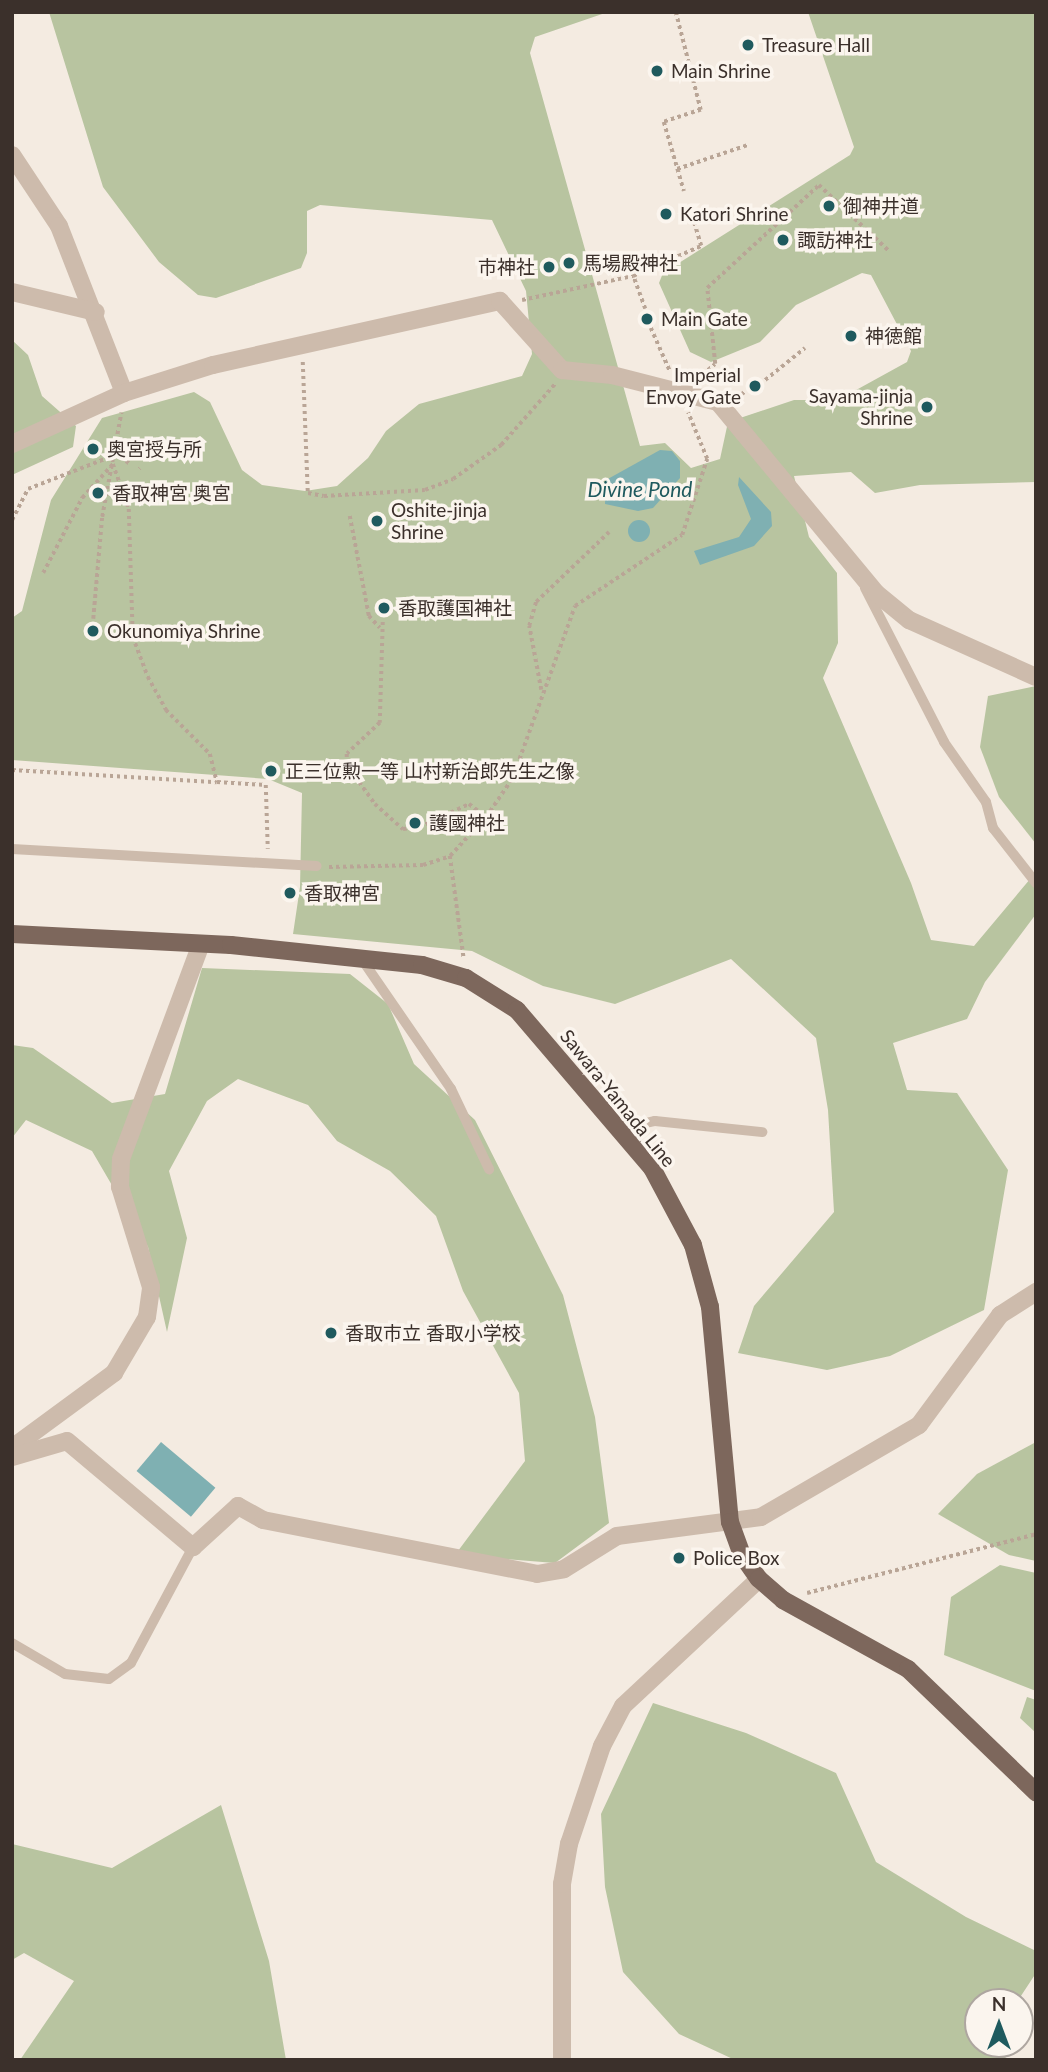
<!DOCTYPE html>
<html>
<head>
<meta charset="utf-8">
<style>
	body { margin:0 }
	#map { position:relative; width:1048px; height:2072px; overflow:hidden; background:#f4ebe1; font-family:Lato,"Noto Sans JP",sans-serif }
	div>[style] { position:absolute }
	.green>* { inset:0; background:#b8c4a0 }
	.water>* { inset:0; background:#7fb0b2; transform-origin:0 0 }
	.round { border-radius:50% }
	.path>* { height:3.5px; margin-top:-1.75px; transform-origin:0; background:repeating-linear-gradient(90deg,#b9a596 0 3.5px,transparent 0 7px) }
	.lane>* { height:10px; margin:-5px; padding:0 5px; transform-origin:5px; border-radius:5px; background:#cdbbac }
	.street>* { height:18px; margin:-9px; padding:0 9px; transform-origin:9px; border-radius:9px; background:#cdbbac }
	.primary>* { height:18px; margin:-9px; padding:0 9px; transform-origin:9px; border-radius:9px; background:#7d675c }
	.dots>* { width:19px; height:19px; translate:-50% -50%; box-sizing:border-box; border:4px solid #fbf5ee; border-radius:50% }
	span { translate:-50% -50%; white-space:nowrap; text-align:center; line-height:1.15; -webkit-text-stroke:7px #fbf5ee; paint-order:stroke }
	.poi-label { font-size:19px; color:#3b302b }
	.left { translate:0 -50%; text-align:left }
	.right { translate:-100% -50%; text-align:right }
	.street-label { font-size:19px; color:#3b302b }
	.water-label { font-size:21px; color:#1f5a5e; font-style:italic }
	.frame { position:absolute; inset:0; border:14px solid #3b302b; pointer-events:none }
	.north { position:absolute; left:964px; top:1988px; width:70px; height:70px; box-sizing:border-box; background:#fbf5ee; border:2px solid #aea6a0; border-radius:50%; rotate:0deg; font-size:19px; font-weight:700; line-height:28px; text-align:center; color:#3b302b }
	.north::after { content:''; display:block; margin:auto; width:24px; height:32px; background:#1f5a5e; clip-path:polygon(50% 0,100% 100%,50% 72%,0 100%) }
</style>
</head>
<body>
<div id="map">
	<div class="green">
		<div style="clip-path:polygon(49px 12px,608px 12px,535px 37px,530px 53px,640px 446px,665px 443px,691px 468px,720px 459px,728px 422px,794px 400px,838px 400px,907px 362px,911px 351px,871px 275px,862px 273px,796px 305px,760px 342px,711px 362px,690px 352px,659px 283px,663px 273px,850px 155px,854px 147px,808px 12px,1036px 12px,1036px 482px,920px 485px,875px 493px,851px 472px,794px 476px,809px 537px,837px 573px,838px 643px,823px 678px,911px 883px,931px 940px,974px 946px,1036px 872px,1036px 914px,985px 982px,967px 1019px,893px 1043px,907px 1090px,957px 1093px,1008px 1170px,984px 1310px,890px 1356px,827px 1370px,738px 1353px,754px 1306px,834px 1212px,828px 1110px,816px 1038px,731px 959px,615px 1004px,543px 986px,472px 951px,293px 934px,300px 887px,302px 793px,268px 779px,12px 760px,12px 618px,22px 611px,51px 500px,102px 418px,194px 392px,210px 402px,242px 470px,262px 485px,305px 491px,337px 486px,368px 458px,386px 431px,419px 404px,522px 376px,532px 354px,526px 291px,492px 220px,320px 205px,307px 211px,307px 253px,301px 268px,216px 298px,198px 295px,159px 262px,103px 187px)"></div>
		<div style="clip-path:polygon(12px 340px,28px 355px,42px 396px,76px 426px,73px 447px,12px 475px)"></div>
		<div style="clip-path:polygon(1036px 686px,1036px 844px,999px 797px,980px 747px,988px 696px)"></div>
		<div style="clip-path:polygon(202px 968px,350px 974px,388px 1004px,414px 1064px,475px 1120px,563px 1295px,595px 1417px,609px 1523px,555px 1563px,455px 1555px,525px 1461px,519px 1393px,463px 1291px,436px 1216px,390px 1171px,337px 1141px,308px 1105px,238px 1079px,207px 1101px,169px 1171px,187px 1238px,167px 1332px,148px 1247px,92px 1151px,26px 1120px,12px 1138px,12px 1045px,33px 1048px,112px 1103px,165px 1094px)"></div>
		<div style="clip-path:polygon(1036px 1442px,1036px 1561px,1009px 1555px,938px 1514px,977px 1474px)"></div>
		<div style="clip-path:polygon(1000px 1565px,1036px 1573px,1036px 1691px,944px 1655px,951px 1597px)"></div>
		<div style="clip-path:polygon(1027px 1697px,1036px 1700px,1036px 1733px,1020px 1718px)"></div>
		<div style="clip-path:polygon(653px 1703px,746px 1733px,836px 1773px,876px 1862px,966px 1917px,1036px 1951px,1036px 1973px,1017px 2002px,978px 2002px,978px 2044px,998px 2044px,1007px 2060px,735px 2060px,679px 2034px,623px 1972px,605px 1887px,601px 1814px)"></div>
		<div style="clip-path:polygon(221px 1805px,269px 1961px,286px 2060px,20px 2060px,74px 1981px,24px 1953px,12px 1960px,12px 1844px,112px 1868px)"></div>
	</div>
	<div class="water">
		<div style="clip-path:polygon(660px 450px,672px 451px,680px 461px,680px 478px,653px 508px,638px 511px,605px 504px,606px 480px)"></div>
		<div style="clip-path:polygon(739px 477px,771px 512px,772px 526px,754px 546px,700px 565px,694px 551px,739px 537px,751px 519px,738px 485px)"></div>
		<div class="round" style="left:628px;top:520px;width:22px;height:22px"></div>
		<div style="left:161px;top:1442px;width:71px;height:38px;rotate:40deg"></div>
	</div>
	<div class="path">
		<div style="left:676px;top:12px;width:101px;rotate:75.7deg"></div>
		<div style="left:701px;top:110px;width:39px;rotate:162deg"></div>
		<div style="left:664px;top:122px;width:72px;rotate:73.8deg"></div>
		<div style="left:677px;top:169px;width:75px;rotate:-18.7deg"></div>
		<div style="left:522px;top:300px;width:114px;rotate:-12.2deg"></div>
		<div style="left:645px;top:309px;width:35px;rotate:-110deg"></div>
		<div style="left:633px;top:276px;width:74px;rotate:-23.8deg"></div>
		<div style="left:701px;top:246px;width:28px;rotate:-107deg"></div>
		<div style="left:651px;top:328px;width:47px;rotate:66.2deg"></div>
		<div style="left:303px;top:362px;width:131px;rotate:87.8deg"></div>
		<div style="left:308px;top:493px;width:16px;rotate:11deg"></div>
		<div style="left:324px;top:496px;width:101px;rotate:-3.4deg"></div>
		<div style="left:425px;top:490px;width:30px;rotate:-21deg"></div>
		<div style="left:453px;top:479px;width:59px;rotate:-35.3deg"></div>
		<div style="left:501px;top:445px;width:81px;rotate:-48.5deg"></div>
		<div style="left:697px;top:379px;width:23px;rotate:-40deg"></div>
		<div style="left:715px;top:364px;width:76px;rotate:-96deg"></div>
		<div style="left:707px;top:288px;width:152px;rotate:-42.6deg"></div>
		<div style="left:819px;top:185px;width:96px;rotate:43.3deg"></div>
		<div style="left:765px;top:380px;width:51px;rotate:-38.7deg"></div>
		<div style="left:735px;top:398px;width:13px;rotate:-32deg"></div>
		<div style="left:126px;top:461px;width:5px;rotate:37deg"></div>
		<div style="left:139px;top:469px;width:1px;rotate:-45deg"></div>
		<div style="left:350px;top:516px;width:102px;rotate:79.2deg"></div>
		<div style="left:369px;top:616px;width:16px;rotate:47deg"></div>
		<div style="left:12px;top:520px;width:35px;rotate:-63deg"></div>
		<div style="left:28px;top:489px;width:93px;rotate:-21.3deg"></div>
		<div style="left:43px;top:573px;width:85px;rotate:-62.5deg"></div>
		<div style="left:82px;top:498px;width:46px;rotate:-47.6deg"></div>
		<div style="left:113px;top:464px;width:48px;rotate:70.4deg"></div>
		<div style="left:129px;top:509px;width:128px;rotate:88.2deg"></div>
		<div style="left:133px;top:637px;width:43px;rotate:69.4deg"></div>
		<div style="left:148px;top:677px;width:38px;rotate:61deg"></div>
		<div style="left:166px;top:710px;width:62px;rotate:45deg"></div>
		<div style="left:210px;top:754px;width:29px;rotate:76deg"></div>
		<div style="left:217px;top:782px;width:49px;rotate:3.5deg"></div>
		<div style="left:266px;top:785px;width:64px;rotate:88.2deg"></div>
		<div style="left:93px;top:619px;width:102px;rotate:-85deg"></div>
		<div style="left:102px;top:517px;width:106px;rotate:-79.6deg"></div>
		<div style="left:383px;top:622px;width:101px;rotate:91.7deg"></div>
		<div style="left:380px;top:723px;width:45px;rotate:136.8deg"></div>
		<div style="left:347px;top:754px;width:11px;rotate:90deg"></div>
		<div style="left:347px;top:765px;width:48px;rotate:54.3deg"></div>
		<div style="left:375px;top:804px;width:38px;rotate:42deg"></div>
		<div style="left:403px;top:829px;width:16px;rotate:-7deg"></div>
		<div style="left:419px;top:827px;width:55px;rotate:-24.7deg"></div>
		<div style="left:469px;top:804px;width:21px;rotate:37deg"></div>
		<div style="left:541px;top:690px;width:65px;rotate:-100.6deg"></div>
		<div style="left:529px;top:626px;width:25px;rotate:-74deg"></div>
		<div style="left:536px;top:602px;width:101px;rotate:-43.8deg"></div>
		<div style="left:12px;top:770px;width:205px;rotate:3.4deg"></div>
		<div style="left:450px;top:856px;width:104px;rotate:82.3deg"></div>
		<div style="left:329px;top:867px;width:94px;rotate:-1.2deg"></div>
		<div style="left:423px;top:865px;width:28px;rotate:-18deg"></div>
		<div style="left:450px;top:856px;width:53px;rotate:-47.3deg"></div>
		<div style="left:486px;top:817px;width:46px;rotate:-55.6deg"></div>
		<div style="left:512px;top:779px;width:184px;rotate:-70deg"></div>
		<div style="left:575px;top:606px;width:128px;rotate:-33.6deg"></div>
		<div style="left:682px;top:535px;width:80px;rotate:-71.8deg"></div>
		<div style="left:707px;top:459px;width:50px;rotate:-112.4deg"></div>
		<div style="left:807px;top:1593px;width:236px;rotate:-14.4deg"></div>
	</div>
	<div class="lane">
		<div style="left:865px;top:588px;width:173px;rotate:62.8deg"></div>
		<div style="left:944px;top:742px;width:73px;rotate:55deg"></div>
		<div style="left:986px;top:802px;width:27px;rotate:75deg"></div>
		<div style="left:993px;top:828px;width:70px;rotate:52deg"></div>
		<div style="left:12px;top:849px;width:305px;rotate:3.2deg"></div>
		<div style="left:361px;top:958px;width:159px;rotate:55.5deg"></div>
		<div style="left:451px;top:1089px;width:89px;rotate:64.6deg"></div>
		<div style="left:620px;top:1129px;width:36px;rotate:-13deg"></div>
		<div style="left:655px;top:1121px;width:108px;rotate:5.9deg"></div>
		<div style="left:12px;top:1643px;width:61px;rotate:30.3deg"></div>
		<div style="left:65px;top:1674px;width:44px;rotate:6.5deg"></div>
		<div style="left:109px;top:1679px;width:27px;rotate:-36deg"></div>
		<div style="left:131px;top:1663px;width:132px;rotate:-61.9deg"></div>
	</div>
	<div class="street">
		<div style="left:12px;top:155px;width:85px;rotate:56.5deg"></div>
		<div style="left:59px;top:226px;width:179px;rotate:68.7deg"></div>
		<div style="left:12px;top:292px;width:86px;rotate:13.4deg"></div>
		<div style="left:12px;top:444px;width:123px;rotate:-24.5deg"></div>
		<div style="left:124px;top:393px;width:93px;rotate:-17.5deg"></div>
		<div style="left:213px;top:365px;width:294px;rotate:-12.6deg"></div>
		<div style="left:500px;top:301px;width:93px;rotate:48.1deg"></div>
		<div style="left:562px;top:370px;width:50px;rotate:5.7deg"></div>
		<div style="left:612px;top:375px;width:109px;rotate:14.3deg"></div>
		<div style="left:718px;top:402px;width:248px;rotate:50.4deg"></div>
		<div style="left:876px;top:593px;width:43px;rotate:39.3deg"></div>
		<div style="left:909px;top:620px;width:139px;rotate:24.2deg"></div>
		<div style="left:12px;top:1448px;width:127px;rotate:-36.3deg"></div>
		<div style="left:114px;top:1373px;width:65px;rotate:-59.5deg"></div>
		<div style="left:147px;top:1317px;width:30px;rotate:-82deg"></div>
		<div style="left:151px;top:1287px;width:105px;rotate:-107.2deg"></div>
		<div style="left:120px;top:1187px;width:28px;rotate:-88deg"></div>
		<div style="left:121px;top:1159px;width:229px;rotate:-69.6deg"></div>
		<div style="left:12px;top:1457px;width:57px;rotate:-16.2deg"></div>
		<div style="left:67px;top:1441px;width:165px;rotate:40.1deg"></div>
		<div style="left:193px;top:1547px;width:61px;rotate:-42.3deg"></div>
		<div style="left:238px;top:1506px;width:29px;rotate:29deg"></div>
		<div style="left:263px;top:1520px;width:279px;rotate:11.1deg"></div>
		<div style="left:537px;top:1574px;width:27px;rotate:-10deg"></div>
		<div style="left:564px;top:1569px;width:62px;rotate:-31.9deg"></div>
		<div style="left:617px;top:1536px;width:145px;rotate:-7.5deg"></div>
		<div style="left:761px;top:1517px;width:183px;rotate:-30.2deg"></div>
		<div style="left:919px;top:1425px;width:137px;rotate:-53.6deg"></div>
		<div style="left:1000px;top:1315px;width:43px;rotate:-32.6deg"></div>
		<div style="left:562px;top:2060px;width:176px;rotate:-90deg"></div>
		<div style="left:562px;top:1884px;width:41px;rotate:-80.1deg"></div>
		<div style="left:569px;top:1844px;width:103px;rotate:-71.4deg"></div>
		<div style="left:602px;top:1746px;width:45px;rotate:-62.3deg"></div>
		<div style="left:623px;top:1706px;width:186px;rotate:-43deg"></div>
	</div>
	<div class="primary">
		<div style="left:12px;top:934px;width:219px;rotate:2.9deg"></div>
		<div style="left:231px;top:945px;width:192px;rotate:6deg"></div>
		<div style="left:422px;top:965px;width:46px;rotate:16.5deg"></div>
		<div style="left:466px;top:978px;width:60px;rotate:32.1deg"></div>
		<div style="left:517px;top:1010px;width:208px;rotate:49.5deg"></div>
		<div style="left:652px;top:1168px;width:87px;rotate:62deg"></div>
		<div style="left:693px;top:1245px;width:64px;rotate:74.7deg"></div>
		<div style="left:710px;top:1307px;width:216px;rotate:84.7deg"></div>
		<div style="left:730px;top:1522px;width:35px;rotate:70deg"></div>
		<div style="left:742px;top:1555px;width:29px;rotate:55deg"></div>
		<div style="left:759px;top:1579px;width:32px;rotate:41deg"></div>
		<div style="left:783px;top:1600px;width:143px;rotate:28.9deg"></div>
		<div style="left:908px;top:1669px;width:178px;rotate:43.9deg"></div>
	</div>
	<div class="dots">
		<div style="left:748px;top:45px;background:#1f5a5e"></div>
		<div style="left:657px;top:71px;background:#1f5a5e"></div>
		<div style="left:829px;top:206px;background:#1f5a5e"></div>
		<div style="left:666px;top:214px;background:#1f5a5e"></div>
		<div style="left:783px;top:240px;background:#1f5a5e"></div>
		<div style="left:569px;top:263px;background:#1f5a5e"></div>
		<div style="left:549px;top:267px;background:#1f5a5e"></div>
		<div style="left:647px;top:319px;background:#1f5a5e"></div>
		<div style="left:851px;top:336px;background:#1f5a5e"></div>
		<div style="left:755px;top:386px;background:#1f5a5e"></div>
		<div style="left:927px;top:407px;background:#1f5a5e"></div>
		<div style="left:93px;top:449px;background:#1f5a5e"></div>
		<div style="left:98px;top:493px;background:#1f5a5e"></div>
		<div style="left:377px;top:521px;background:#1f5a5e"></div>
		<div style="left:384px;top:608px;background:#1f5a5e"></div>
		<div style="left:93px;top:631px;background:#1f5a5e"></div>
		<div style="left:271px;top:771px;background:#1f5a5e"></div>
		<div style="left:415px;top:823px;background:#1f5a5e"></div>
		<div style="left:290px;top:893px;background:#1f5a5e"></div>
		<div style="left:331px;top:1333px;background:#1f5a5e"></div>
		<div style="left:679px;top:1558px;background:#1f5a5e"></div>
	</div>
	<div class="poi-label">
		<span class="left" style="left:762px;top:45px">Treasure Hall</span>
		<span class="left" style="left:671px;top:71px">Main Shrine</span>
		<span class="left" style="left:843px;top:206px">御神井道</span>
		<span class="left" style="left:680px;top:214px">Katori Shrine</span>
		<span class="left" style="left:797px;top:240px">諏訪神社</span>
		<span class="left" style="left:583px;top:263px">馬場殿神社</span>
		<span class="right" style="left:535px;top:267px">市神社</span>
		<span class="left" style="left:661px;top:319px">Main Gate</span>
		<span class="left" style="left:865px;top:336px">神徳館</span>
		<span class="right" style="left:741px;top:386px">Imperial<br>Envoy Gate</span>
		<span class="right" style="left:913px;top:407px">Sayama-jinja<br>Shrine</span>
		<span class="left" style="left:107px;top:449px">奥宮授与所</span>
		<span class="left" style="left:112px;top:493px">香取神宮 奥宮</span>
		<span class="left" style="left:391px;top:521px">Oshite-jinja<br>Shrine</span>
		<span class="left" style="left:398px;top:608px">香取護国神社</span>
		<span class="left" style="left:107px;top:631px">Okunomiya Shrine</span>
		<span class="left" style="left:285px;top:771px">正三位勲一等 山村新治郎先生之像</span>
		<span class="left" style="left:429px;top:823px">護國神社</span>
		<span class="left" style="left:304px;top:893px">香取神宮</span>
		<span class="left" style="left:345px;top:1333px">香取市立 香取小学校</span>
		<span class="left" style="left:693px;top:1558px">Police Box</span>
	</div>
	<div class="street-label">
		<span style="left:618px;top:1098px;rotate:51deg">Sawara-Yamada Line</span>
	</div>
	<div class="water-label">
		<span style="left:640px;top:489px">Divine Pond</span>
	</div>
	<div class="frame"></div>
	<div class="north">N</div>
</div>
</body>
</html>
